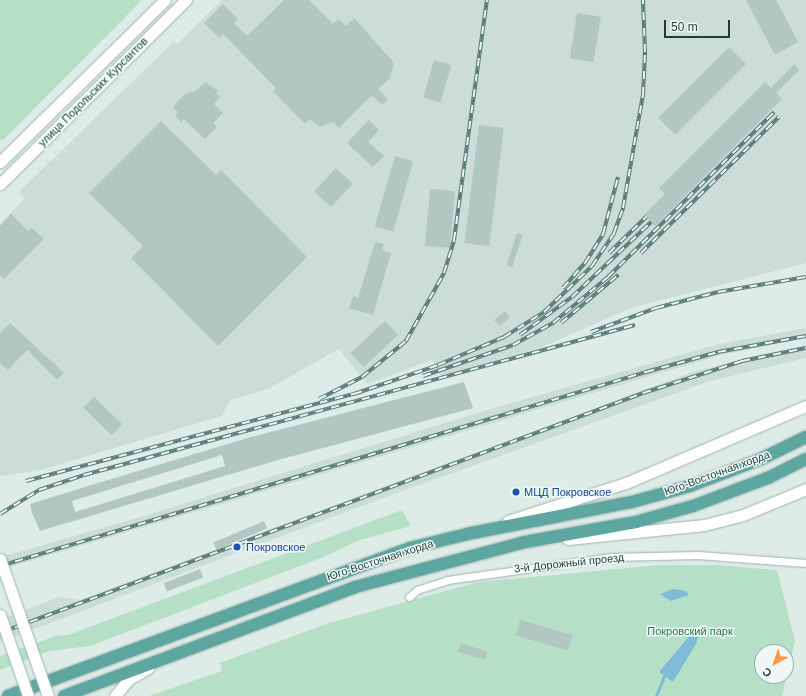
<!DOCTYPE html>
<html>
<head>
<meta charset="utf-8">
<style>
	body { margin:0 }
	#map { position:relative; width:806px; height:696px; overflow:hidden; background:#deece8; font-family:Helvetica,sans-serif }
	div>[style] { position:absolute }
	.built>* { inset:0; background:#ccdcd7 }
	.green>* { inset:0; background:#b5dfc7 }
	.water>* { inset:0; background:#80bbd7 }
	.stream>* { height:2.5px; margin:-1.25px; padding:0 1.25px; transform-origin:1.25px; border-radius:1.25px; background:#80bbd7 }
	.building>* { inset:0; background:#b3c7c2; transform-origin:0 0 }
	.roads { filter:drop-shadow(0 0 1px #a1b4b0) drop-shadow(0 0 1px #a1b4b0) }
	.street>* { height:7px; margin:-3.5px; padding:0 3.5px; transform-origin:3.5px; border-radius:3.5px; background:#fff }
	.secondary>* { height:11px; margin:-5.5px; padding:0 5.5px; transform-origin:5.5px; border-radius:5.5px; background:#fff }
	.primary>* { height:12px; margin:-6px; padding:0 6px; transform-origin:6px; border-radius:6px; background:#5ea6a0 }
	.rail>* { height:4px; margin-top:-2px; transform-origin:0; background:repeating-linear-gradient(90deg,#eff8f5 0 8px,#587976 0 16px); box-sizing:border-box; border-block:1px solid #587976 }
	.bridges { filter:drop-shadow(0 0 1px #9cb8b3) drop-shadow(0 0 1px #9cb8b3) }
	.secondary-bridge>* { height:11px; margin:-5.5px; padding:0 5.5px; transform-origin:5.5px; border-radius:5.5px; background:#fff }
	.dots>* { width:11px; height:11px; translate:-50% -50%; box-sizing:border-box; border:2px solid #eff8f5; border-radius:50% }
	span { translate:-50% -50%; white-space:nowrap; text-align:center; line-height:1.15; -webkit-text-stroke:3px #eff8f5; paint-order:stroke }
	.street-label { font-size:11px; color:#1e3d3a }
	.transit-label { font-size:11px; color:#164399 }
	.left { translate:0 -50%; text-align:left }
	.park-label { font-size:11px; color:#247853 }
	.north { position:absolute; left:754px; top:644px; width:40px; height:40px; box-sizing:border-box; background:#eff8f5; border:1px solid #9badaa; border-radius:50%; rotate:220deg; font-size:11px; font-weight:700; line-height:16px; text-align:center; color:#1e3d3a }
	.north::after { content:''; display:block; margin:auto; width:14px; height:18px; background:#ff9549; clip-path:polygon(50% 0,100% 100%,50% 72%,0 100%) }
	.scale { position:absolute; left:664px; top:20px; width:66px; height:18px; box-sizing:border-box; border:2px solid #1e3d3a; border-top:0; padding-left:5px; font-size:12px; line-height:14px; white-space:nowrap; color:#1e3d3a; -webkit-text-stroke:3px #eff8f5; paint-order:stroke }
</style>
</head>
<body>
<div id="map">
	<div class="built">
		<div style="clip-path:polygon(222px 0,806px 0,806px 263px,631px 308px,542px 347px,441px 377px,432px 360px,367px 384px,339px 349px,268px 389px,231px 400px,221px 416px,41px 470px,0 476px,0 224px,25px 198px,19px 192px,174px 41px,177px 44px)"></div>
		<div style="clip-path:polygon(806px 328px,806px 338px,721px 355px,0 570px,0 554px,12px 554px,130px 520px,497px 407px,719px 344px)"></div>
		<div style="clip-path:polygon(806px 345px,806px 358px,710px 381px,394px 494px,0 642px,0 620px,59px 597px,80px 600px,695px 371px)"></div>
	</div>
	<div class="green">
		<div style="clip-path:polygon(0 0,142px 0,3px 140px,0 140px)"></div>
		<div style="clip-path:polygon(402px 510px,411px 526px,360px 540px,321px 558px,90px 646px,49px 651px,0 670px,0 656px,56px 636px,68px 635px)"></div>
		<div style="clip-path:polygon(evenodd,660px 565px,718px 565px,777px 570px,795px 641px,782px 696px,149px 696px,222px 671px,220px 663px,326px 624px,478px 582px,660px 565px,762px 652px,786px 652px,786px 676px,762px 676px,762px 652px)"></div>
	</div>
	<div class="water">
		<div style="clip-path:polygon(673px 589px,686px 591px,689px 595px,671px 601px,660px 594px)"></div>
		<div style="clip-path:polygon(697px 627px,700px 629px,696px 644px,673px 682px,659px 672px)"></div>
	</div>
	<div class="stream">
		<div style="left:656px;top:696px;width:24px;rotate:-68deg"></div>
	</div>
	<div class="building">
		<div style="clip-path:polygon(284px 0,309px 0,333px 24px,338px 19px,346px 26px,354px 18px,394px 63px,390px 78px,378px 89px,388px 99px,382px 105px,372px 95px,339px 128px,333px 122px,320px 127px,310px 119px,305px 124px,273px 91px,276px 88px,223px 34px,219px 38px,204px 23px,223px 4px,238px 19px,234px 23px,247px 36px)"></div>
		<div style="clip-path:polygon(746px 0,776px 0,798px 42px,775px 55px)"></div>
		<div style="left:577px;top:13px;width:24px;height:46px;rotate:9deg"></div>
		<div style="left:729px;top:47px;width:24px;height:100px;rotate:45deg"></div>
		<div style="left:434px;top:60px;width:18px;height:39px;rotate:16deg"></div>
		<div style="clip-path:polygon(794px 64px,799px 70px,776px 93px,782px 99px,655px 226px,644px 215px,665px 194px,659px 188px,765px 82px,771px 88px)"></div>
		<div style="clip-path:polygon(205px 82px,218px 91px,216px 93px,220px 97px,214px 104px,223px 113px,213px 123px,217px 127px,205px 139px,184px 119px,181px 122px,175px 115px,178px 112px,173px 107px,184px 95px,191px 91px,193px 93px)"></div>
		<div style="clip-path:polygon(369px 120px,379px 130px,368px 142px,384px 156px,373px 167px,347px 143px)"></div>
		<div style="clip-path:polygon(161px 121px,216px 175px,221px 170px,307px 257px,218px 346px,131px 258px,143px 246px,89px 193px)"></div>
		<div style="left:479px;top:125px;width:25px;height:119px;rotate:7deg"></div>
		<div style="left:395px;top:156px;width:19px;height:73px;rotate:16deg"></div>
		<div style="left:336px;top:168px;width:23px;height:32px;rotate:43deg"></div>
		<div style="left:430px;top:189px;width:25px;height:57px;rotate:5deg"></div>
		<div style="clip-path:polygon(11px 214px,28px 231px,32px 228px,44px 239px,4px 279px,0 275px,0 226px)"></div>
		<div style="left:517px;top:233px;width:6px;height:34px;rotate:18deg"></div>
		<div style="clip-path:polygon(375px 242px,384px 244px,382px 250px,391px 253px,373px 315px,349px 308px,353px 296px,358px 298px)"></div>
		<div style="left:505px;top:311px;width:8px;height:14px;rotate:50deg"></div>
		<div style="left:385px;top:321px;width:19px;height:47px;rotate:47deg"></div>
		<div style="clip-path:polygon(10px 323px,64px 373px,57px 380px,27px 350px,8px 370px,0 363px,0 334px)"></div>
		<div style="clip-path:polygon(evenodd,464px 382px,473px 408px,278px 460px,40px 531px,32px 513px,30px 504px,98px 483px,251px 437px,464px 382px,222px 455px,225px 466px,75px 512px,72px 501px,222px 455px)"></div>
		<div style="left:94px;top:397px;width:39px;height:15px;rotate:44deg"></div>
		<div style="left:264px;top:521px;width:8px;height:55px;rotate:67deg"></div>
		<div style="left:200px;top:569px;width:9px;height:39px;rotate:69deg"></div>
		<div style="left:520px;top:620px;width:55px;height:16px;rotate:16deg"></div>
		<div style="left:461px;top:643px;width:28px;height:9px;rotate:18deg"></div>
	</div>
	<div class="roads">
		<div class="street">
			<div style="left:409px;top:597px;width:11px;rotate:-41deg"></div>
			<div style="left:417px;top:590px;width:32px;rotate:-18deg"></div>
			<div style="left:447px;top:580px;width:166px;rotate:-8deg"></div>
			<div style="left:611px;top:557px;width:87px;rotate:-1.3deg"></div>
			<div style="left:698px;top:555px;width:108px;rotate:4.2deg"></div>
		</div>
		<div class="secondary">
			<div style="left:0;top:162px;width:231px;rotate:-44.5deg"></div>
			<div style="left:0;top:184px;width:262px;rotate:-44.7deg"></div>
			<div style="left:508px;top:521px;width:124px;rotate:-17.9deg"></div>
			<div style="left:626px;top:483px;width:196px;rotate:-23.2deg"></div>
			<div style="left:568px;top:539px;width:137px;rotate:-5.9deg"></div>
			<div style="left:704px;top:525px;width:40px;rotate:-14.4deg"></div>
			<div style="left:743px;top:515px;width:68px;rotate:-22.4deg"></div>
			<div style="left:115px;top:696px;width:22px;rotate:-51deg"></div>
			<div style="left:129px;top:679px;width:22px;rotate:-30deg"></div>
		</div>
		<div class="primary">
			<div style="left:8px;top:696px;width:428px;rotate:-20.2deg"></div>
			<div style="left:410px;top:548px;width:64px;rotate:-13.6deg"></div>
			<div style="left:472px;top:533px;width:163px;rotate:-11deg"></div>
			<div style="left:632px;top:502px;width:60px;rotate:-15.4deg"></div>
			<div style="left:690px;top:486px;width:76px;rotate:-20.8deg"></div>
			<div style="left:761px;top:459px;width:50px;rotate:-26.1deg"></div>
			<div style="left:64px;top:696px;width:311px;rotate:-20.5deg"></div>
			<div style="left:355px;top:587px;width:176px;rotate:-14.8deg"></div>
			<div style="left:525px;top:542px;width:113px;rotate:-10.2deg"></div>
			<div style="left:636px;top:522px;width:59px;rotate:-15.7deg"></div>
			<div style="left:693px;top:506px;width:80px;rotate:-20.5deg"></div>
			<div style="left:768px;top:478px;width:42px;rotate:-26.6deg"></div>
		</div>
	</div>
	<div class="rail">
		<div style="left:609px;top:253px;width:52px;rotate:-44.2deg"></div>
		<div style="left:641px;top:253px;width:194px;rotate:-44.6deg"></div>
		<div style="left:563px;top:288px;width:33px;rotate:-49deg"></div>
		<div style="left:585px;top:263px;width:34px;rotate:-58deg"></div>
		<div style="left:603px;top:234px;width:59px;rotate:-75.3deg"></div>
		<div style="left:561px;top:323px;width:75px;rotate:-40.1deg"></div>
		<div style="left:591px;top:332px;width:69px;rotate:-20.3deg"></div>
		<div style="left:656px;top:308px;width:64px;rotate:-14.5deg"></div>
		<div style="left:718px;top:292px;width:89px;rotate:-9.7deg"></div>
		<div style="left:520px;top:335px;width:64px;rotate:-36.2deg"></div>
		<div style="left:572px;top:297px;width:109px;rotate:-43.5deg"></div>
		<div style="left:423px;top:376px;width:95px;rotate:-19deg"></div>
		<div style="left:513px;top:345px;width:46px;rotate:-28.8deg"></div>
		<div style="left:553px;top:323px;width:72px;rotate:-39.9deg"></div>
		<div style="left:608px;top:277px;width:234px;rotate:-44.8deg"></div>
		<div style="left:319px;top:399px;width:48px;rotate:-27.1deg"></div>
		<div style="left:362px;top:377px;width:57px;rotate:-39.3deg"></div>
		<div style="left:406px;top:341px;width:78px;rotate:-60.8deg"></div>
		<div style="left:444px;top:273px;width:34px;rotate:-73deg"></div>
		<div style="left:454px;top:240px;width:242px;rotate:-82.2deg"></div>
		<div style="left:26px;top:481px;width:339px;rotate:-14.9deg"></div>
		<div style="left:354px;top:394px;width:89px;rotate:-19deg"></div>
		<div style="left:438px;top:365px;width:72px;rotate:-23deg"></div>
		<div style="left:504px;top:337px;width:47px;rotate:-32deg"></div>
		<div style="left:544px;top:312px;width:66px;rotate:-43.8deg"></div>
		<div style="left:592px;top:266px;width:40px;rotate:-56deg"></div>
		<div style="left:614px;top:233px;width:27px;rotate:-70deg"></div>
		<div style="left:623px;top:208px;width:115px;rotate:-80deg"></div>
		<div style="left:643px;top:95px;width:43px;rotate:-87.3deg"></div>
		<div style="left:645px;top:52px;width:52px;rotate:-92.2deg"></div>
		<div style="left:0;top:514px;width:46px;rotate:-31.6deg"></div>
		<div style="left:39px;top:490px;width:47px;rotate:-18.4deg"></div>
		<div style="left:84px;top:475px;width:571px;rotate:-15.23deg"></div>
		<div style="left:0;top:566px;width:675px;rotate:-16.72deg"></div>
		<div style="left:646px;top:372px;width:75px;rotate:-15.5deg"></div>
		<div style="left:718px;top:352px;width:89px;rotate:-10.3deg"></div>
		<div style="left:0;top:633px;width:686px;rotate:-20.47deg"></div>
		<div style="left:643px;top:393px;width:104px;rotate:-17.9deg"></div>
		<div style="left:742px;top:361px;width:65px;rotate:-11.5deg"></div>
	</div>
	<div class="bridges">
		<div class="secondary-bridge">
			<div style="left:0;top:559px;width:145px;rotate:70.7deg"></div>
			<div style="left:0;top:615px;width:86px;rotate:70.9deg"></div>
		</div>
	</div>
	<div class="dots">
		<div style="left:516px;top:492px;background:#1a4fb4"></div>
		<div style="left:237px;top:547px;background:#1a4fb4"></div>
	</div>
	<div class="street-label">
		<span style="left:93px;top:92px;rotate:-45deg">улица Подольских Курсантов</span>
		<span style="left:717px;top:473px;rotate:-20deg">Юго-Восточная хорда</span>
		<span style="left:380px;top:560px;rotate:-18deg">Юго-Восточная хорда</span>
		<span style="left:569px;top:563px;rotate:-6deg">3-й Дорожный проезд</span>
	</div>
	<div class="transit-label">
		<span class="left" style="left:524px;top:492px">МЦД Покровское</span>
		<span class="left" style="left:246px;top:547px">Покровское</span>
	</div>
	<div class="park-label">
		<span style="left:690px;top:631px">Покровский парк</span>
	</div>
	<div class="north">С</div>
	<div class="scale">50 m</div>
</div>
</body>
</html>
